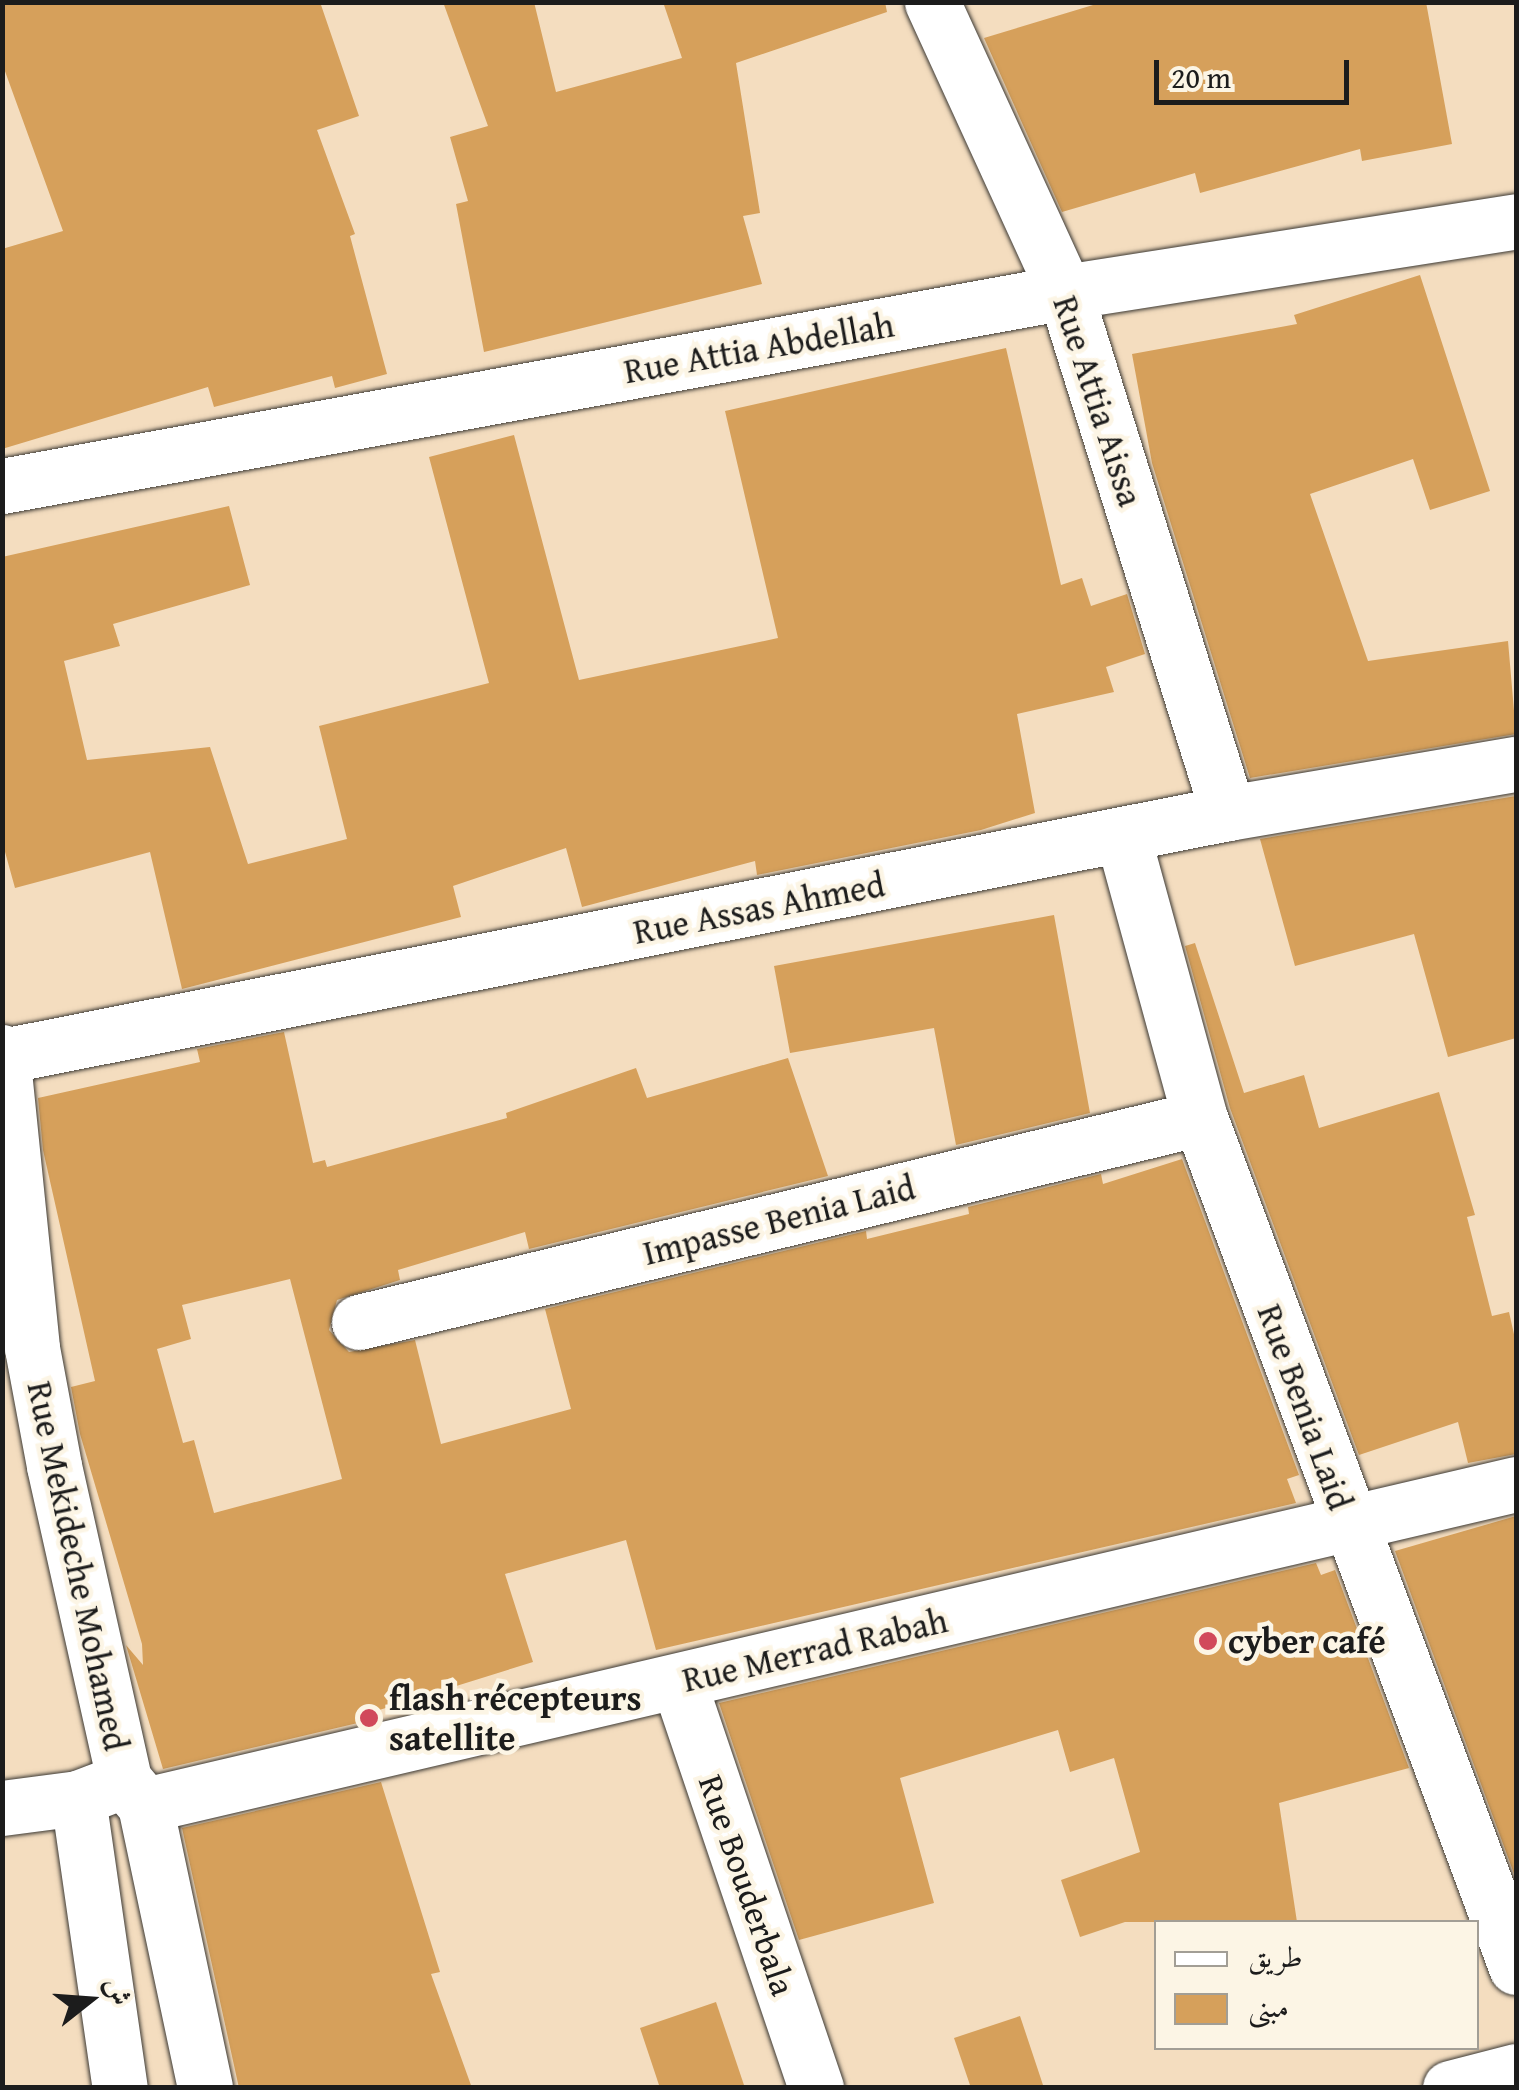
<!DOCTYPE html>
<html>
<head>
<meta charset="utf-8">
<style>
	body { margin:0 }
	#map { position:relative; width:1519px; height:2090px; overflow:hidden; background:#f4ddbf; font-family:"Gentium Book Plus",Amiri,serif }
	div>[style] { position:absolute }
	.building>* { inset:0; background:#d6a05b }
	.roads { filter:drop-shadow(0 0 2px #3c3934) drop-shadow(0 0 2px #3c3934) }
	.minor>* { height:55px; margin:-27.5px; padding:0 27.5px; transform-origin:27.5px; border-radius:27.5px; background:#fff }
	.dots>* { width:28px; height:28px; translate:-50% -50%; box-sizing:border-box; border:5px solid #fcf5e5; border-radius:50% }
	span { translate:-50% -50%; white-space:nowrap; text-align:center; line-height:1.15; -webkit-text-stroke:9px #fcf5e5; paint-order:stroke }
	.street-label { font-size:35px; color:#1c1c1c }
	.poi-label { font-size:35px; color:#1c1c1c; font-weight:700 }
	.left { translate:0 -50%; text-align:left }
	.frame { position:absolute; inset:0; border:5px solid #1c1c1c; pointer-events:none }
	.legend { position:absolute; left:1154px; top:1920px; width:325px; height:130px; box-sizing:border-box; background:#fcf5e5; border:2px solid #a29e95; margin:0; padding:12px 18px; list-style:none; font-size:30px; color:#1c1c1c }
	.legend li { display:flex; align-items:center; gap:20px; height:50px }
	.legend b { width:50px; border:2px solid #a29e95 }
	.north { position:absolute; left:40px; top:1950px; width:100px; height:100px; -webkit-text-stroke:8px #fcf5e5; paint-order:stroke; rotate:73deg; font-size:28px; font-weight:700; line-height:40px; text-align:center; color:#1c1c1c }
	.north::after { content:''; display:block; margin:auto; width:35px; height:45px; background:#1c1c1c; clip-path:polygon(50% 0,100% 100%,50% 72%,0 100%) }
	.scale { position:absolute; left:1154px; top:60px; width:195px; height:45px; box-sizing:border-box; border:5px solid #1c1c1c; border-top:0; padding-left:12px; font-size:30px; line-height:35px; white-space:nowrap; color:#1c1c1c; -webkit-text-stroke:8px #fcf5e5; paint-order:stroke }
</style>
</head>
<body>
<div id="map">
	<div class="building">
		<div style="clip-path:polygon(2px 2px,320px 2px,359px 116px,317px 130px,355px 234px,350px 236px,387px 374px,335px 388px,332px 376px,214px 407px,208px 387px,2px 449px,2px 249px,63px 231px,2px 63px)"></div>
		<div style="clip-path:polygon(443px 2px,534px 2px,556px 92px,682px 58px,663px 2px,885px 2px,887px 12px,736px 63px,760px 213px,743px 216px,762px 284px,484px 352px,456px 204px,468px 201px,450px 137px,488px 126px)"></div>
		<div style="clip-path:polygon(1103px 2px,1426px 2px,1452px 144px,1362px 161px,1360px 149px,1200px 193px,1195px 173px,1062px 212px,984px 38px)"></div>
		<div style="clip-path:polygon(1420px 275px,1490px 491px,1430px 510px,1413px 459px,1310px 494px,1368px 661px,1508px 641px,1516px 734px,1250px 778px,1152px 463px,1132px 354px,1297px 324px,1294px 315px)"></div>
		<div style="clip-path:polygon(1006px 348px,1061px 585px,1082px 578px,1091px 606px,1127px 594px,1145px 654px,1106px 667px,1114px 692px,1017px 714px,1035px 813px,981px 830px,757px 875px,755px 861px,582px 907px,566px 848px,453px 886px,461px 917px,182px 989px,150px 852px,15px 888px,2px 841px,2px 557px,229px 506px,250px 585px,113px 624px,120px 646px,64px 661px,87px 760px,210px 747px,248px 864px,347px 839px,319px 726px,489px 683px,429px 457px,514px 435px,579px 680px,778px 638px,725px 411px)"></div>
		<div style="clip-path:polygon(1516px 796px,1516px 1038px,1448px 1057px,1414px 934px,1295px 966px,1260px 839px)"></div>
		<div style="clip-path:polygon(1054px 915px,1090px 1113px,956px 1145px,934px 1028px,790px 1053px,774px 966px)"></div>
		<div style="clip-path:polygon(1195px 943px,1244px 1093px,1304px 1075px,1319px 1128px,1439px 1092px,1475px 1215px,1467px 1217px,1492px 1316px,1509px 1312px,1516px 1343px,1516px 1454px,1468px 1463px,1458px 1422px,1359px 1455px,1230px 1108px,1185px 946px)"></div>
		<div style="clip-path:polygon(evenodd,284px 1032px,313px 1163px,325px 1160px,327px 1167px,507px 1118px,506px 1113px,636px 1068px,647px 1098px,788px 1058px,828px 1176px,529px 1249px,525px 1232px,398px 1270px,400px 1280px,337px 1300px,329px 1330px,349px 1352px,415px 1340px,441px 1444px,571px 1409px,545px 1309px,866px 1231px,867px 1239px,969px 1214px,968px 1207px,1101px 1174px,1103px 1184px,1182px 1159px,1299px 1475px,1287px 1479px,1296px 1503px,656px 1650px,626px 1540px,505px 1574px,533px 1662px,360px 1716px,362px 1722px,163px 1769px,126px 1645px,143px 1665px,142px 1644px,80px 1434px,71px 1387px,95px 1381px,43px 1150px,38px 1098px,200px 1062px,197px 1049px,284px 1032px,290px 1279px,342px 1479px,214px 1513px,194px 1440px,183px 1443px,157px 1349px,191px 1339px,182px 1305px,290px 1279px)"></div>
		<div style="clip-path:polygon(1516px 1516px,1516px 1879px,1395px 1551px)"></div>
		<div style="clip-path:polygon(1316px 1563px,1321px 1575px,1335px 1570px,1409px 1768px,1279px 1803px,1297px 1922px,1125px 1922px,1080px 1937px,1061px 1880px,1140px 1852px,1114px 1758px,1070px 1772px,1058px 1730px,900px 1778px,934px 1903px,799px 1940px,719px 1703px)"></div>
		<div style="clip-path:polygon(381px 1782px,440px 1972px,431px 1974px,472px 2088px,239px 2088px,182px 1828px)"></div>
		<div style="clip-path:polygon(716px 2002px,745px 2088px,660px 2088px,640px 2028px)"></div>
		<div style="clip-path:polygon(1020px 2016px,1044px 2088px,971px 2088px,954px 2038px)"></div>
	</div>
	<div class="roads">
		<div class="minor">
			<div style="left:932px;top:2px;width:319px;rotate:65.4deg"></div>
			<div style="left:1065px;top:292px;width:546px;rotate:72.63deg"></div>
			<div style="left:2px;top:486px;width:1081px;rotate:-10.34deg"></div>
			<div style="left:1065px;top:292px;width:457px;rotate:-8.9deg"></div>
			<div style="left:1123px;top:837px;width:291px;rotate:74.7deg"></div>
			<div style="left:1200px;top:1118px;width:906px;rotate:69.58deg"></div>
			<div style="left:2px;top:1052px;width:298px;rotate:84.2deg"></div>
			<div style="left:32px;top:1348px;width:120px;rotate:79.4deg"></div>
			<div style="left:54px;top:1466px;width:322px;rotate:77.4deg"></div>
			<div style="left:124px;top:1780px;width:33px;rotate:50deg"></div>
			<div style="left:145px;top:1805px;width:1408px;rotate:-13.18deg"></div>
			<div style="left:3px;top:1056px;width:1249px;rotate:-11.22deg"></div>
			<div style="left:1228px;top:813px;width:292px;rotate:-9.7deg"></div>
			<div style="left:359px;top:1322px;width:865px;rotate:-13.63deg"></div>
			<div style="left:679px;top:1683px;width:428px;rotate:71.3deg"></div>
			<div style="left:78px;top:1798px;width:293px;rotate:81.8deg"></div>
			<div style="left:145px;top:1805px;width:289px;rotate:78deg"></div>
			<div style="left:2px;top:1808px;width:77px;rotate:-7.5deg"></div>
			<div style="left:78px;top:1798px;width:36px;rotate:-21deg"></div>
			<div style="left:1450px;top:2088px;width:68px;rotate:-14.4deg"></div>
		</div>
	</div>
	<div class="dots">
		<div style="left:1208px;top:1641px;background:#d1495b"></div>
		<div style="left:369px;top:1718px;background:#d1495b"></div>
	</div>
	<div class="street-label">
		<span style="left:759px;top:348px;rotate:-10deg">Rue Attia Abdellah</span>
		<span style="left:1098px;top:401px;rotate:72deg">Rue Attia Aissa</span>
		<span style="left:759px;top:908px;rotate:-11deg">Rue Assas Ahmed</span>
		<span style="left:779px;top:1220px;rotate:-14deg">Impasse Benia Laid</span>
		<span style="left:1305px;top:1407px;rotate:70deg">Rue Benia Laid</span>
		<span style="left:78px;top:1566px;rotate:78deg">Rue Mekideche Mohamed</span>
		<span style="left:815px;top:1650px;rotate:-13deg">Rue Merrad Rabah</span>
		<span style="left:747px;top:1885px;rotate:71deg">Rue Bouderbala</span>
	</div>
	<div class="poi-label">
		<span class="left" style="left:1228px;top:1641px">cyber café</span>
		<span class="left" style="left:389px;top:1718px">flash récepteurs<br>satellite</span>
	</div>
	<div class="frame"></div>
	<ul class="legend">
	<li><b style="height:12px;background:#fff"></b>طريق</li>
	<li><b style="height:28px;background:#d6a05b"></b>مبنى</li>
	</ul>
	<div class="north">ش</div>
	<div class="scale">20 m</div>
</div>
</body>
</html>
